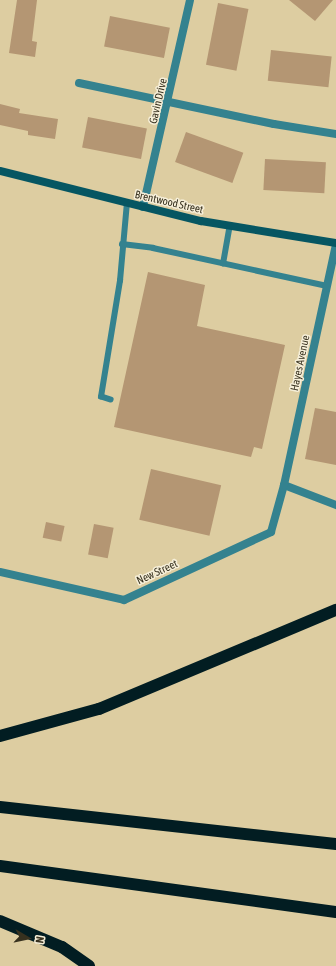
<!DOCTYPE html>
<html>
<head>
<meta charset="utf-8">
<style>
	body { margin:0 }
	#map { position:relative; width:336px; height:966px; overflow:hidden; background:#ddcda1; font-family:"Asap Condensed",sans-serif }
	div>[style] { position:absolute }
	.building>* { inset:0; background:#b49673; transform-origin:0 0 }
	.lane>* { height:5.5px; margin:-2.75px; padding:0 2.75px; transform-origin:2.75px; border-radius:2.75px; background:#34828f }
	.street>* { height:8px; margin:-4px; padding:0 4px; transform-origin:4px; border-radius:4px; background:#34828f }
	.secondary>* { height:8px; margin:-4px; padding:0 4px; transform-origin:4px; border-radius:4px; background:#065662 }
	.highway>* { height:12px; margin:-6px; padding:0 6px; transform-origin:6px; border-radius:6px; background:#021d22 }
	span { translate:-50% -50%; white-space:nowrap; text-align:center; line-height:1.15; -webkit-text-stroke:3px #f6efd9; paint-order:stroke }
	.street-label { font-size:11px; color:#37311f }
	.north { position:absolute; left:8px; top:918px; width:40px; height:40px; -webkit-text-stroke:3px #f6efd9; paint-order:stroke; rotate:99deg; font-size:11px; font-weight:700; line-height:16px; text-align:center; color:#37311f }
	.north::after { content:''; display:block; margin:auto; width:14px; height:18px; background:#37311f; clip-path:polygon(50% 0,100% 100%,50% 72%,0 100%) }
</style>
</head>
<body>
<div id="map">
	<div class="building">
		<div style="clip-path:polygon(17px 0,37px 0,32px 41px,37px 42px,35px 57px,9px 53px)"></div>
		<div style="clip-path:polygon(289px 0,333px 0,315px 21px)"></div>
		<div style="left:218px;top:3px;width:31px;height:63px;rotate:11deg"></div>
		<div style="left:110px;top:16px;width:61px;height:31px;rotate:11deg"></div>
		<div style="left:271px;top:50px;width:61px;height:31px;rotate:6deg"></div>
		<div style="clip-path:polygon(0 104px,20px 109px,19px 113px,58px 119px,55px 139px,28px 135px,28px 131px,0 125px)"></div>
		<div style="left:88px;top:117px;width:60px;height:31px;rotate:11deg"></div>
		<div style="left:186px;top:132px;width:61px;height:32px;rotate:20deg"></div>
		<div style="left:265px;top:159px;width:61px;height:31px;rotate:3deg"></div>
		<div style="clip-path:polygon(148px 272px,205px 285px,197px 326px,285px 345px,262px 449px,254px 447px,251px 457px,114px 427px)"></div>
		<div style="clip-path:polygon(315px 408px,336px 412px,336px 465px,305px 459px)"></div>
		<div style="left:151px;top:469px;width:72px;height:52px;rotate:13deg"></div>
		<div style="left:46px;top:522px;width:19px;height:16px;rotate:12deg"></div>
		<div style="left:94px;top:524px;width:20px;height:31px;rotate:11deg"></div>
	</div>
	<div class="lane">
		<div style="left:122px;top:244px;width:31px;rotate:7deg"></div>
		<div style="left:153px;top:248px;width:178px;rotate:12.3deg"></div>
		<div style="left:223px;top:264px;width:39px;rotate:-80deg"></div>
		<div style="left:111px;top:400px;width:10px;rotate:-163deg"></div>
		<div style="left:101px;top:397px;width:118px;rotate:-80.7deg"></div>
		<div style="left:120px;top:281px;width:78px;rotate:-84.9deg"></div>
	</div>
	<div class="street">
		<div style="left:79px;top:83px;width:199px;rotate:11.9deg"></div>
		<div style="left:274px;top:124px;width:63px;rotate:9.2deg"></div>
		<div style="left:143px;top:207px;width:212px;rotate:-77.2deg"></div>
		<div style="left:284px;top:485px;width:56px;rotate:21deg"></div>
		<div style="left:0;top:572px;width:127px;rotate:12.7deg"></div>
		<div style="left:124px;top:600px;width:162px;rotate:-24.8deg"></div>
		<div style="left:271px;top:532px;width:49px;rotate:-74.5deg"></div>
		<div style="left:284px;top:485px;width:246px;rotate:-77.8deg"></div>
	</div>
	<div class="secondary">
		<div style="left:0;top:171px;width:207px;rotate:14deg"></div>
		<div style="left:201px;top:221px;width:137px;rotate:9.3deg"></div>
	</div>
	<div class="highway">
		<div style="left:0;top:736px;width:103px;rotate:-15.3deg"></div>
		<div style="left:99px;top:709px;width:257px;rotate:-22.7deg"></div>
		<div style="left:0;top:807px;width:338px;rotate:6.3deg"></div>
		<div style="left:0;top:866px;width:339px;rotate:7.8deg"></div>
		<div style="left:0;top:921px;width:67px;rotate:22.8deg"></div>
		<div style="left:62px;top:947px;width:33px;rotate:35deg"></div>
	</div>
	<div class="street-label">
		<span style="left:158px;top:101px;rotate:-77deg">Gavin Drive</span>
		<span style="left:169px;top:202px;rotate:13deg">Brentwood Street</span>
		<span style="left:300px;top:363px;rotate:-78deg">Hayes Avenue</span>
		<span style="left:157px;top:572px;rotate:-25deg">New Street</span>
	</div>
	<div class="north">N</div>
</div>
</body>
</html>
